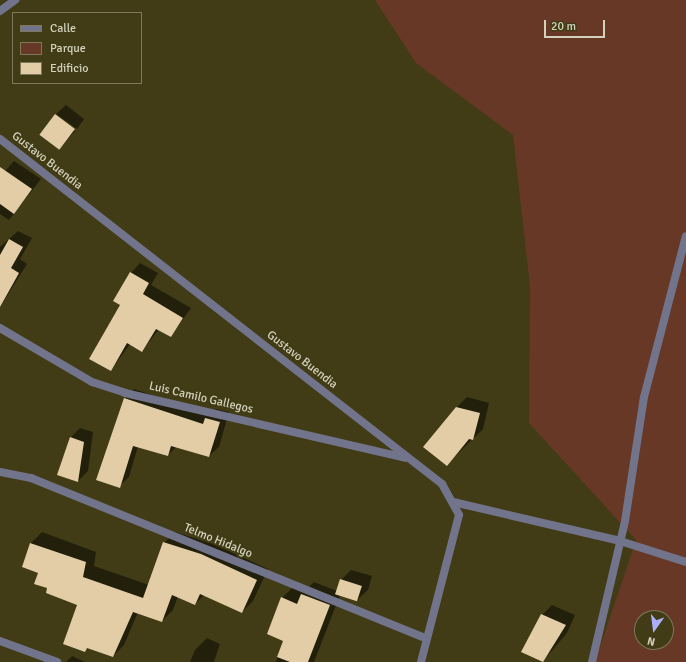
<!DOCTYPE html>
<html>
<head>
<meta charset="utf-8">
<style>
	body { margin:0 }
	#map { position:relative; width:686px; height:662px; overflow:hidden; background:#413c16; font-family:Signika,sans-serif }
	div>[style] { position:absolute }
	.green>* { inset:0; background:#673825 }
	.shadow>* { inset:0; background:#0007 }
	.building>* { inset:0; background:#e2cda6; transform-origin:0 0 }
	.lane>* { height:8px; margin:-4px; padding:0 4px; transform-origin:4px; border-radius:4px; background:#72748c }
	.street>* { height:8px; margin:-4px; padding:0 4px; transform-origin:4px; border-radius:4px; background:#72748c }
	span { translate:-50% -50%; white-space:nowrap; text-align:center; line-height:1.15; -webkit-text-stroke:4px #413c16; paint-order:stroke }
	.street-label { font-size:12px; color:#d4d2bd }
	.legend { position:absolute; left:12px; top:12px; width:130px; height:72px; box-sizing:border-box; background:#413c16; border:1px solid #7c7859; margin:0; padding:5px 7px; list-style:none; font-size:12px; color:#d4d2bd }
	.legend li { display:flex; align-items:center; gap:8px; height:20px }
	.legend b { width:20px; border:1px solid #7c7859 }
	.north { position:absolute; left:634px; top:610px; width:40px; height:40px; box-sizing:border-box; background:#413c16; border:1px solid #7c7859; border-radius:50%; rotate:194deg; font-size:11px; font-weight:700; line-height:16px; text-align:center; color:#d4d2bd }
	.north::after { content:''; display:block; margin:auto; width:14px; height:18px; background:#adaefb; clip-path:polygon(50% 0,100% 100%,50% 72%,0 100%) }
	.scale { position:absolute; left:544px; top:20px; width:61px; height:18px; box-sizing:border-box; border:2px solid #d4d2bd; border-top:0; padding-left:5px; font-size:12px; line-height:14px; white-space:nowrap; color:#d4d2bd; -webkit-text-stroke:3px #413c16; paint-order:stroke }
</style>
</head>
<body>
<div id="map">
	<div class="green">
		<div style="clip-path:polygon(evenodd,375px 0,686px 0,686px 662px,595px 662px,636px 540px,529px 423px,530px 286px,513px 135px,416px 63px,375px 0,642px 618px,666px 618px,666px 642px,642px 642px,642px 618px)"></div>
	</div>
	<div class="shadow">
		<div style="clip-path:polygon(66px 105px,84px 119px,77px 129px,56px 114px)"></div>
		<div style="clip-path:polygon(56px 116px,75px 131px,60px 148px)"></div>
		<div style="clip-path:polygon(14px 161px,41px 179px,9px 220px,0 214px,0 177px)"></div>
		<div style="clip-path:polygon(18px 231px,32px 238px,20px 259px,27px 264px,0 307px,0 247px)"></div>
		<div style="clip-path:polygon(140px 263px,158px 273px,151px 285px,191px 308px,171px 336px,159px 329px,142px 351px,130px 344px,111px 370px,122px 304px,131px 273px)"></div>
		<div style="clip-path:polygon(134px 389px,210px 414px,216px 409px,229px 412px,219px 447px,209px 456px,176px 447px,168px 455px,138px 446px,129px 477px,119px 486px,125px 399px)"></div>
		<div style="clip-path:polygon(467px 397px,489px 403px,483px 429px,447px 464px,457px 407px)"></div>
		<div style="clip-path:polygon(80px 428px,93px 432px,88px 471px,78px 481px,59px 475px,70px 438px)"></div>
		<div style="clip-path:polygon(42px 532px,96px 552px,94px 566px,149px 585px,164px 543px,175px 532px,213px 544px,268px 569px,253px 601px,242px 612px,204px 595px,195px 604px,178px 596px,173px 610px,162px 621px,138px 612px,124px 645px,113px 656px,78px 604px,48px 588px,39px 573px,23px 567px,31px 543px)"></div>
		<div style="clip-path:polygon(351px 570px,372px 576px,368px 590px,357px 600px,340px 595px,314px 662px,276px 662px,284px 640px,282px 598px,294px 586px,306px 590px,314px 582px,337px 591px,341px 580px)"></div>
		<div style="clip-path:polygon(552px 605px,575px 615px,567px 633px,543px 661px,542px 615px)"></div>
		<div style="clip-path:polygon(207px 638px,220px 644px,214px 662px,190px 662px,195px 650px)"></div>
		<div style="clip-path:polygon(72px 656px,85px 662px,66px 662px)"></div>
	</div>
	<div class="building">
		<div style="left:55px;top:114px;width:25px;height:26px;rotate:37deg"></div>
		<div style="clip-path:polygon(0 167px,32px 189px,14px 214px,0 204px)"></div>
		<div style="clip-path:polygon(9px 239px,23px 247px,11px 268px,19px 273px,0 307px,0 255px)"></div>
		<div style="clip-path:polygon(130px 272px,149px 283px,143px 294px,183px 318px,171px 337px,156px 329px,142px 352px,127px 343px,111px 371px,89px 359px,120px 305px,113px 301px)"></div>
		<div style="clip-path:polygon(124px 398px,203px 424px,205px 418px,220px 422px,209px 457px,171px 446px,168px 456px,133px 446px,120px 488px,96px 480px)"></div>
		<div style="clip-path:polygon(456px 407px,480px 413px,473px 440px,469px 439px,447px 466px,423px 447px)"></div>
		<div style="clip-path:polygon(70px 437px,84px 442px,78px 482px,57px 475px)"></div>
		<div style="clip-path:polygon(163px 542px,201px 554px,257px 580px,242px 613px,200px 594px,195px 605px,172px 595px,162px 622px,133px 612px,113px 657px,87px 648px,85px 652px,63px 644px,77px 605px,46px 593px,47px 588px,34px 584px,38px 573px,22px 567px,30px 543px,86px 562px,83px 577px,143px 598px)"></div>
		<div style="left:340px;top:579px;width:23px;height:16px;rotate:18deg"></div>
		<div style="clip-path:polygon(301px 594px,330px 605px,308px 662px,290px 662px,277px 657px,283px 641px,267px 634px,281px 597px,297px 604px)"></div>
		<div style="clip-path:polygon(541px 614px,566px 625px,543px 662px,521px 652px)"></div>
	</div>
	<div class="lane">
		<div style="left:453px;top:502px;width:171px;rotate:13.1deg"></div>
		<div style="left:620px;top:541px;width:69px;rotate:17.7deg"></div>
	</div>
	<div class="street">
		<div style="left:0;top:11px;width:19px;rotate:-36deg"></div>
		<div style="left:0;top:139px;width:561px;rotate:37.97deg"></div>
		<div style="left:442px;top:484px;width:35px;rotate:61deg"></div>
		<div style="left:459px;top:515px;width:152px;rotate:104.5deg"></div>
		<div style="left:0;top:328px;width:107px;rotate:30.4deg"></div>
		<div style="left:92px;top:382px;width:35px;rotate:18deg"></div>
		<div style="left:125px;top:393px;width:288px;rotate:13deg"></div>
		<div style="left:0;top:472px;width:32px;rotate:11deg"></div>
		<div style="left:31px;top:478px;width:426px;rotate:22.1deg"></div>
		<div style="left:0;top:641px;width:61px;rotate:20.2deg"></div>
		<div style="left:592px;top:662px;width:145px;rotate:-76.8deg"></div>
		<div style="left:625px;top:521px;width:125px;rotate:-81.3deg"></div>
		<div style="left:644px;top:397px;width:166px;rotate:-75.4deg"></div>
	</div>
	<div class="street-label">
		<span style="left:47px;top:161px;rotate:38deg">Gustavo Buendia</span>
		<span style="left:302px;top:360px;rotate:38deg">Gustavo Buendia</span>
		<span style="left:201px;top:398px;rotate:13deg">Luis Camilo Gallegos</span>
		<span style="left:218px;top:541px;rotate:22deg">Telmo Hidalgo</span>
	</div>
	<ul class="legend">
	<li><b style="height:5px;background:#72748c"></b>Calle</li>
	<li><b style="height:11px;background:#673825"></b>Parque</li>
	<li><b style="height:11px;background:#e2cda6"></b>Edificio</li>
	</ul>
	<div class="north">N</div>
	<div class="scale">20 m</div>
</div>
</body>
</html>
